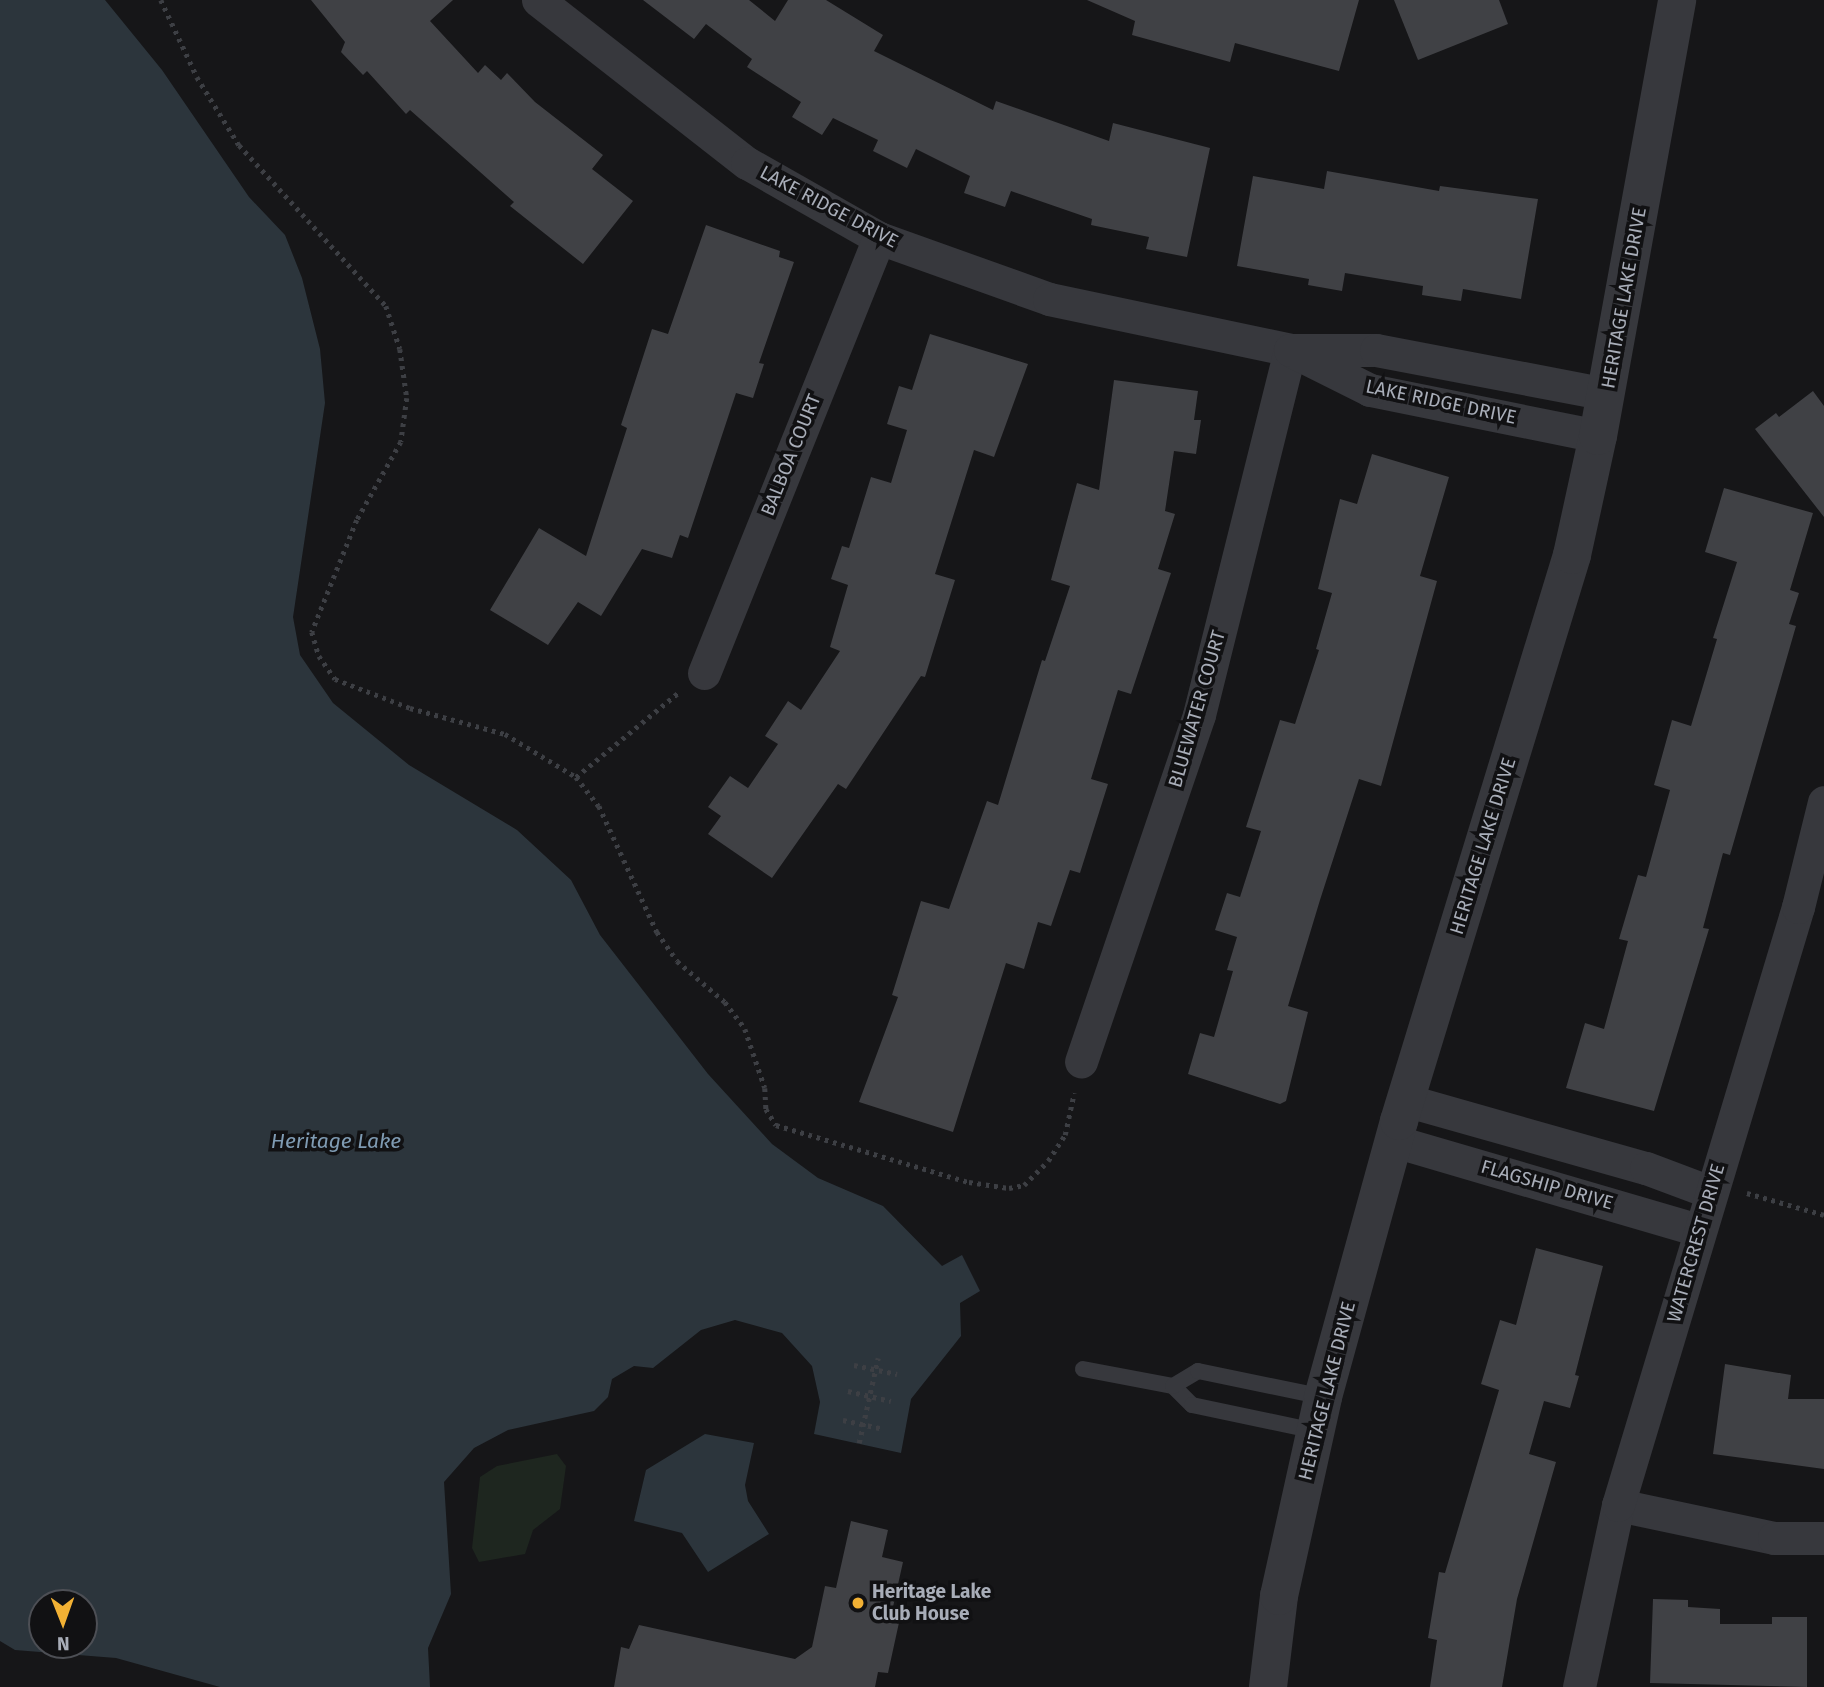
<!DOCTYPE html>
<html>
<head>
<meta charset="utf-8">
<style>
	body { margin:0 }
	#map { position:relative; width:1824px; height:1687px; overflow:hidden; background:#161618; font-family:"Fira Sans",sans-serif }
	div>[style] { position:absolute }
	.green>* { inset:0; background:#1e261f }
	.water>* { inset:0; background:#2c353c }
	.building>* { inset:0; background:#404145 }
	.path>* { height:4.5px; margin-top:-2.25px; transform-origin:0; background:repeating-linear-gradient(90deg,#3d3f44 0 3.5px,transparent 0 8.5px) }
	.service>* { height:16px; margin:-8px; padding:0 8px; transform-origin:8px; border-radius:8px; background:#37383d }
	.minor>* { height:33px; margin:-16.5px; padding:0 16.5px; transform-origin:16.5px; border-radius:16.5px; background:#37383d }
	.tertiary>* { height:38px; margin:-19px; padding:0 19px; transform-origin:19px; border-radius:19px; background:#37383d }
	.dots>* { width:19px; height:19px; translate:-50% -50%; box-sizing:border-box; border:4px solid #111113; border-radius:50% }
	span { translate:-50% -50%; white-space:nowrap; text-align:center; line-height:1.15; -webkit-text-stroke:7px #111113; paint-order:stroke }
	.street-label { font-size:19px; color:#a8adb8 }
	.poi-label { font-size:19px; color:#a8adb8; font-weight:700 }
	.left { translate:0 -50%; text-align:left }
	.water-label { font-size:21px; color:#7f9bb3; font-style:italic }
	.north { position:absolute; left:28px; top:1589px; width:70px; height:70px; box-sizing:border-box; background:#111113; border:2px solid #4d4f55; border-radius:50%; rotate:179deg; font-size:19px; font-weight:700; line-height:28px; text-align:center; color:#a8adb8 }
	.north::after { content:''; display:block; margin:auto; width:24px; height:32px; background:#f2b134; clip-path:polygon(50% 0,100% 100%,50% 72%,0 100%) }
</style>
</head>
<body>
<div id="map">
	<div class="green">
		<div style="clip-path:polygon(557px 1454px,566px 1466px,560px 1509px,533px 1530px,525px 1554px,479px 1562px,472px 1548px,480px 1477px,497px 1466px)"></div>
	</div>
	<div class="water">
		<div style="clip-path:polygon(evenodd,0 0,105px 0,162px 70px,249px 197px,285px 235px,302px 278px,320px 349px,325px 403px,293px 617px,300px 655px,333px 703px,409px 765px,517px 830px,571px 880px,600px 935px,708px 1074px,772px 1144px,818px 1178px,883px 1206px,942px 1266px,962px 1255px,980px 1291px,960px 1303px,961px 1336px,911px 1399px,901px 1453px,814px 1434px,820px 1402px,812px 1366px,782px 1333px,735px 1320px,701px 1330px,653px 1368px,634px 1366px,612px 1379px,608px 1397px,594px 1411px,508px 1430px,474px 1448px,444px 1482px,451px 1594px,428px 1648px,430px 1687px,220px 1687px,116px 1658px,15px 1650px,0 1641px,0 0,84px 1603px,84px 1645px,42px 1645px,42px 1603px,84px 1603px)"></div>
		<div style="clip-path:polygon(705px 1434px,754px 1443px,745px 1485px,748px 1501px,769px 1534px,708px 1572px,682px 1533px,634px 1521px,646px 1470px)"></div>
	</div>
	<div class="building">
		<div style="clip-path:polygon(311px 0,453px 0,430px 21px,478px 73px,485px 65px,501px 80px,507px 73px,535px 102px,603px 155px,592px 169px,633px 201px,583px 264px,510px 206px,514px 202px,410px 110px,406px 114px,367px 71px,363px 75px,341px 52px,345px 42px)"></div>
		<div style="clip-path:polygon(643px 0,749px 0,775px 21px,788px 0,826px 0,883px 35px,874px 51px,993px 110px,996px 101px,1109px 141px,1113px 123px,1210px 148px,1187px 257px,1146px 249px,1149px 237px,1091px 225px,1092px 219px,1011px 191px,1005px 207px,964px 193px,970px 176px,916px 149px,907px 168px,873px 151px,878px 140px,833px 118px,822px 135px,792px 117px,801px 102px,747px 67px,752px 59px,706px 24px,694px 39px)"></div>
		<div style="clip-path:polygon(1087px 0,1359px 0,1339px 71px,1235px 43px,1230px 62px,1132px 35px,1135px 21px)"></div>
		<div style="clip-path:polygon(1394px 0,1499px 0,1508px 24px,1418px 60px)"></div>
		<div style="clip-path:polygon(1327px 171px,1439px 191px,1440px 186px,1538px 199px,1521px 299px,1463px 289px,1461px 301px,1422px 295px,1423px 286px,1345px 273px,1342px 291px,1308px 285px,1309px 279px,1237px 266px,1253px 176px,1324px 189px)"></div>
		<div style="clip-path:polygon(706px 225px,780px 251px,779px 257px,794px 262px,759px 363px,764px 364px,753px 398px,736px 393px,688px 538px,680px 535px,672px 558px,642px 549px,601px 616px,578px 602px,548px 645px,490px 610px,539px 528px,586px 556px,627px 428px,621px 425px,652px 329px,668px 334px)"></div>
		<div style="clip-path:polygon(930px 334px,1028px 364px,994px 457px,974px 450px,935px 574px,955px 580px,925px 677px,921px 676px,846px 789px,838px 784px,772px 878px,708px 834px,721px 816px,708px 807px,730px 776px,748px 788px,778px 744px,765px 736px,788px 701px,801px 710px,840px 651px,830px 647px,848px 585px,831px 579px,842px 546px,849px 548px,871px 477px,891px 483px,907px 430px,887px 424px,899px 386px,912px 390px)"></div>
		<div style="clip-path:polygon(1114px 380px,1198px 391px,1194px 420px,1201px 420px,1196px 454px,1174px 451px,1165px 511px,1175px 514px,1158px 569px,1171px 573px,1131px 694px,1118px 690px,1091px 779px,1108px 784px,1080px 873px,1070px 870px,1051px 926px,1038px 922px,1024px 969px,1006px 963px,953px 1132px,859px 1102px,898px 997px,892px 995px,921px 901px,949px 909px,987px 801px,998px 805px,1042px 660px,1045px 661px,1070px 586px,1051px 580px,1077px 483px,1099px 490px)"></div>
		<div style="clip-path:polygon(1813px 391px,1824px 406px,1824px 517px,1755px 429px,1776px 413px,1779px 417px)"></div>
		<div style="clip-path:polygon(1372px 454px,1449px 477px,1420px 576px,1437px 581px,1381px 786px,1359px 779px,1320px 900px,1288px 1006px,1308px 1012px,1286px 1101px,1280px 1104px,1188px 1074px,1200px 1033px,1214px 1037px,1233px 971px,1227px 970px,1237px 937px,1215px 930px,1227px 893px,1240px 897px,1261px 831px,1246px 827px,1280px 720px,1295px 724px,1319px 650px,1316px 649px,1332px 593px,1318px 589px,1340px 499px,1357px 504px)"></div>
		<div style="clip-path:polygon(1724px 488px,1813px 513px,1790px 590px,1799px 593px,1789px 624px,1796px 626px,1730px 855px,1723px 853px,1703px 928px,1709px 929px,1654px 1111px,1566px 1088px,1585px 1023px,1604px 1029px,1628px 941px,1619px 939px,1638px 875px,1646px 877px,1670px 790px,1654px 785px,1672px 720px,1691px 726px,1717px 639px,1713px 638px,1737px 562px,1705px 552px)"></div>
		<div style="clip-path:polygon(1536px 1248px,1603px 1266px,1575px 1375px,1579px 1376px,1570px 1408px,1544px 1401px,1529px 1454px,1556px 1462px,1517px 1599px,1502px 1687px,1430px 1687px,1437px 1640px,1428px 1638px,1439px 1572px,1445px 1573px,1499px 1390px,1481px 1384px,1500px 1320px,1516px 1325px)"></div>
		<div style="clip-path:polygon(1725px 1364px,1791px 1375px,1788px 1399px,1824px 1399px,1824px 1469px,1713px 1454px)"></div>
		<div style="clip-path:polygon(851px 1521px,888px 1530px,882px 1557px,903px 1562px,891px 1616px,900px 1618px,888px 1673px,878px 1672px,875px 1687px,614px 1687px,621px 1647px,629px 1649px,639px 1625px,795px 1659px,812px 1647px,825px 1586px,836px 1588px)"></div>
		<div style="clip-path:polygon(1653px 1599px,1688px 1600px,1688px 1607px,1720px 1609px,1720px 1624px,1772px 1624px,1772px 1617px,1807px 1617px,1807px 1687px,1650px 1683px)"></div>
	</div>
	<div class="path">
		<div style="left:161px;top:0;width:85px;rotate:64.9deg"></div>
		<div style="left:197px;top:77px;width:80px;rotate:58.3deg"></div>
		<div style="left:239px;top:145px;width:218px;rotate:47.6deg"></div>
		<div style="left:386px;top:306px;width:45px;rotate:72deg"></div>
		<div style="left:400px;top:349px;width:49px;rotate:81.9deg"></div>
		<div style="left:407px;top:398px;width:44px;rotate:97.8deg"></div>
		<div style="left:401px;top:442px;width:90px;rotate:119.4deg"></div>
		<div style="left:357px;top:520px;width:121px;rotate:111.9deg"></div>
		<div style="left:312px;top:632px;width:25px;rotate:74deg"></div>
		<div style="left:319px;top:656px;width:28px;rotate:55deg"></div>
		<div style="left:335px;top:679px;width:80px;rotate:21.1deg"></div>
		<div style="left:410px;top:708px;width:98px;rotate:15.3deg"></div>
		<div style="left:505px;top:734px;width:83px;rotate:31.2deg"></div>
		<div style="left:576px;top:777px;width:37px;rotate:52deg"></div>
		<div style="left:599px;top:806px;width:139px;rotate:65.3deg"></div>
		<div style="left:657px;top:932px;width:35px;rotate:55deg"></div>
		<div style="left:677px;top:961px;width:63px;rotate:40.5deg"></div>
		<div style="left:725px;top:1002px;width:34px;rotate:53deg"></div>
		<div style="left:745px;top:1029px;width:62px;rotate:71.3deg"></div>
		<div style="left:765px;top:1088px;width:21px;rotate:87deg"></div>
		<div style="left:766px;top:1109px;width:19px;rotate:58deg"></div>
		<div style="left:776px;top:1125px;width:201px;rotate:16.5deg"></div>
		<div style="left:969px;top:1182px;width:40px;rotate:8.5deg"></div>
		<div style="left:1009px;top:1188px;width:15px;rotate:-11deg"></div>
		<div style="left:1024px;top:1185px;width:34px;rotate:-45deg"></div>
		<div style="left:1048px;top:1161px;width:31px;rotate:-57deg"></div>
		<div style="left:1065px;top:1135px;width:43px;rotate:-77.9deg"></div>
		<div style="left:576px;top:777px;width:132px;rotate:-39.5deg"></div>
		<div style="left:1747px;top:1193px;width:80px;rotate:15.9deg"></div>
		<div style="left:854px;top:1365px;width:44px;rotate:11.8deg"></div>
		<div style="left:848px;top:1391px;width:44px;rotate:13.1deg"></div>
		<div style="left:843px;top:1420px;width:42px;rotate:12.4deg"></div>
		<div style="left:859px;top:1443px;width:87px;rotate:-77.4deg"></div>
	</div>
	<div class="service">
		<div style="left:1083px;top:1369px;width:92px;rotate:10.7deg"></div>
		<div style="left:1173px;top:1386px;width:27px;rotate:45deg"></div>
		<div style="left:1192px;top:1405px;width:126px;rotate:11.9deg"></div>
		<div style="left:1173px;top:1386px;width:29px;rotate:-31deg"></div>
		<div style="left:1198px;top:1371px;width:128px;rotate:11.7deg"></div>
	</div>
	<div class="minor">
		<div style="left:538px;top:0;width:265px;rotate:38deg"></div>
		<div style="left:747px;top:163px;width:152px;rotate:29.6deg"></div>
		<div style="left:879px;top:238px;width:181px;rotate:19.7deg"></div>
		<div style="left:1049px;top:299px;width:246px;rotate:11.9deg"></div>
		<div style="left:1290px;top:350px;width:376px;rotate:104deg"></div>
		<div style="left:1199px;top:715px;width:366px;rotate:108.8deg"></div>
		<div style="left:1598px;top:436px;width:233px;rotate:-168.6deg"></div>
		<div style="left:1370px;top:390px;width:89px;rotate:-153.4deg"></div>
		<div style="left:1290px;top:350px;width:86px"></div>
		<div style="left:1376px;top:350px;width:234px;rotate:10.8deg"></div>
		<div style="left:704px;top:673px;width:469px;rotate:-68.1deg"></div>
		<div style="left:1405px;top:1100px;width:250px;rotate:15.8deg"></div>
		<div style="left:1646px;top:1168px;width:68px;rotate:20.6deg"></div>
		<div style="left:1394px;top:1141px;width:318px;rotate:16.3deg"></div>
		<div style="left:1618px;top:1505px;width:159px;rotate:11.9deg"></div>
		<div style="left:1774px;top:1538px;width:50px"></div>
		<div style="left:1579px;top:1687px;width:186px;rotate:-77.9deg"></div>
		<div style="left:1618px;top:1505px;width:625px;rotate:-73.25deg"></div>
		<div style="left:1798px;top:907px;width:108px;rotate:-76.1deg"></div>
	</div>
	<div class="tertiary">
		<div style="left:1268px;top:1687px;width:92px;rotate:-83.1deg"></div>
		<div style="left:1279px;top:1596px;width:204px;rotate:-77.5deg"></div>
		<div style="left:1323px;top:1397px;width:286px;rotate:-74.6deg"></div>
		<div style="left:1399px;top:1121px;width:592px;rotate:-73deg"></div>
		<div style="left:1572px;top:555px;width:122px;rotate:-77.7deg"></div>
		<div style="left:1598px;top:436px;width:443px;rotate:-79.7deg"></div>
	</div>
	<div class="dots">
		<div style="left:858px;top:1603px;background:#f2b134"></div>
	</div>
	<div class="street-label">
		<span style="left:829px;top:207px;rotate:28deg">LAKE RIDGE DRIVE</span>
		<span style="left:1624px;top:298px;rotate:-80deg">HERITAGE LAKE DRIVE</span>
		<span style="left:1441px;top:402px;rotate:12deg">LAKE RIDGE DRIVE</span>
		<span style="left:791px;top:455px;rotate:-68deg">BALBOA COURT</span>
		<span style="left:1197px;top:709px;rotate:-74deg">BLUEWATER COURT</span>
		<span style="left:1483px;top:846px;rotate:-73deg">HERITAGE LAKE DRIVE</span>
		<span style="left:1547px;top:1185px;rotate:16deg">FLAGSHIP DRIVE</span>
		<span style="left:1696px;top:1243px;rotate:-74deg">WATERCREST DRIVE</span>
		<span style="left:1327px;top:1391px;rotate:-76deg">HERITAGE LAKE DRIVE</span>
	</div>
	<div class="poi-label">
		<span class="left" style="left:872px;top:1603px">Heritage Lake<br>Club House</span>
	</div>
	<div class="water-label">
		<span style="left:336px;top:1141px">Heritage Lake</span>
	</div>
	<div class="north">N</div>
</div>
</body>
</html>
